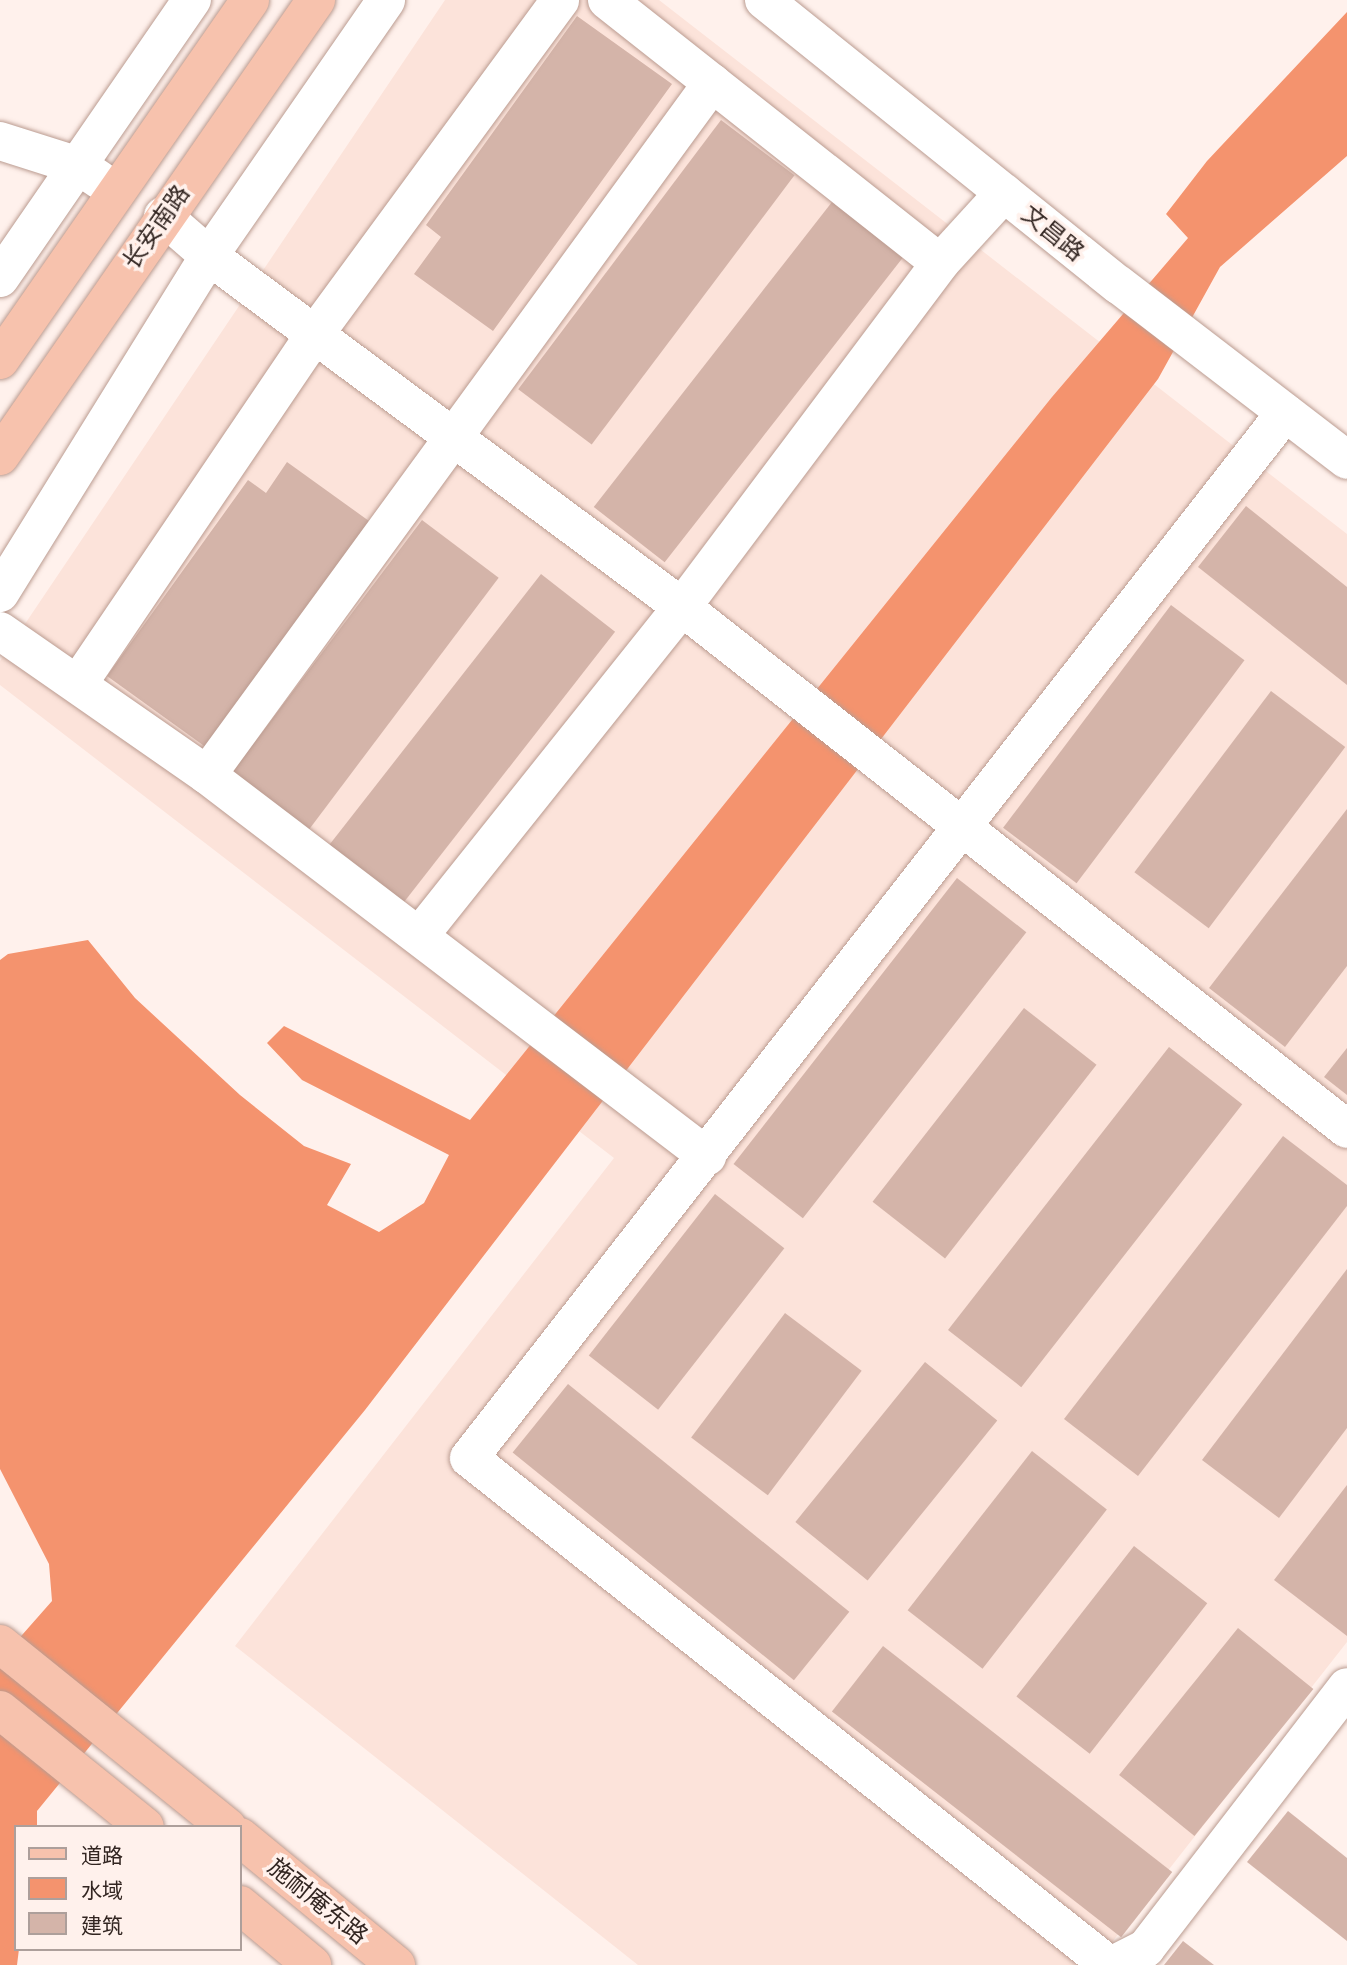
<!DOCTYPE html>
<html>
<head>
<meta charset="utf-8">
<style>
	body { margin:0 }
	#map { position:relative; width:1347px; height:1965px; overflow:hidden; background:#fff1ec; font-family:"PT Sans","Noto Sans SC",sans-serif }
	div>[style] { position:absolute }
	.built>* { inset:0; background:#fce3da }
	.water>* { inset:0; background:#f4936e }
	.building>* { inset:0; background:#d4b4a9; transform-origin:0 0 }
	.roads { filter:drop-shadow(0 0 2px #bb9c91) drop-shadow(0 0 2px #bb9c91) }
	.minor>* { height:38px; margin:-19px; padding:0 19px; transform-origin:19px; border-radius:19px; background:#fff }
	.major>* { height:38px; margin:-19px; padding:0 19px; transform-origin:19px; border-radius:19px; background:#f7c2ad }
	span { translate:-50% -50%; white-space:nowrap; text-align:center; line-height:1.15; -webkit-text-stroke:7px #fff1ec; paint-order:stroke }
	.street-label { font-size:24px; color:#322521 }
	.legend { position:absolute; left:14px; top:1825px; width:228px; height:126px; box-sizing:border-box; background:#fff1ec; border:2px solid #ad9f9b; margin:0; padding:9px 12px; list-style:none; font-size:21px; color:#322521 }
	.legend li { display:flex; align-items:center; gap:14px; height:35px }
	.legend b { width:35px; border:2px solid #ad9f9b }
</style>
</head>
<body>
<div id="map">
	<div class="built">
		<div style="clip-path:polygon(445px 0,659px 0,1347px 534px,1347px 1642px,1094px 1965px,638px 1965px,235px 1646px,614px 1158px,0 685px,0 661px)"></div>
	</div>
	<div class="water">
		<div style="clip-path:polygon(1347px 12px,1347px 156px,1220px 267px,1158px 379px,365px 1410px,37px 1811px,37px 1827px,16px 1827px,16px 1949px,19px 1949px,17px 1965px,0 1965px,0 1660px,52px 1601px,49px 1564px,0 1469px,0 960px,8px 954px,88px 940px,135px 998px,240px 1095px,304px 1146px,351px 1164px,327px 1205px,379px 1232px,424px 1203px,449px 1155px,302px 1080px,267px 1043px,284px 1026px,470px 1120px,1052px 397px,1188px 238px,1166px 214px,1207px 161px)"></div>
	</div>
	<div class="building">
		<div style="clip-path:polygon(577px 16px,672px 84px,493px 331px,414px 274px,441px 237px,426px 225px)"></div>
		<div style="left:721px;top:120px;width:92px;height:337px;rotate:37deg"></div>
		<div style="left:832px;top:202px;width:90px;height:387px;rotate:38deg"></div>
		<div style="clip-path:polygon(287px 462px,369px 521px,207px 748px,107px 676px,248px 480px,266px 493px)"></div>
		<div style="clip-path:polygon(1246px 506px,1347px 587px,1347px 685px,1198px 567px)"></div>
		<div style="left:422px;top:520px;width:96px;height:316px;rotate:37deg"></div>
		<div style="left:541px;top:574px;width:94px;height:344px;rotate:38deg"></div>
		<div style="left:1171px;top:605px;width:92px;height:279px;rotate:37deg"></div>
		<div style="left:1271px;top:691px;width:93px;height:227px;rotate:37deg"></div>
		<div style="clip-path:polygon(1347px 809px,1347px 966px,1285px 1047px,1209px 988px)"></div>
		<div style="left:957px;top:878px;width:88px;height:363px;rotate:38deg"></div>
		<div style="left:1024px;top:1008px;width:92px;height:246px;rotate:38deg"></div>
		<div style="left:1169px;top:1047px;width:93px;height:359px;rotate:38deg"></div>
		<div style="clip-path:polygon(1347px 1048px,1347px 1095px,1324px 1077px)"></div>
		<div style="clip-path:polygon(1283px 1136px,1347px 1185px,1347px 1206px,1138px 1476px,1064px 1419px)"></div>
		<div style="left:715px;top:1194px;width:88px;height:205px;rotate:38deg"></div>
		<div style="clip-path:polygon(1347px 1269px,1347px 1428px,1279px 1518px,1202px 1460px)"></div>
		<div style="left:785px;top:1313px;width:96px;height:156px;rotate:37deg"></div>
		<div style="left:925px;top:1362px;width:93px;height:206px;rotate:39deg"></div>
		<div style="left:568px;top:1384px;width:362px;height:88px;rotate:39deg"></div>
		<div style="left:1032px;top:1451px;width:95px;height:202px;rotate:38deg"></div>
		<div style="clip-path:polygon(1347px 1485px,1347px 1636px,1274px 1580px)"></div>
		<div style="left:1134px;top:1546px;width:93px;height:191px;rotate:38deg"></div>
		<div style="left:1238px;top:1628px;width:97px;height:189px;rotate:39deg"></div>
		<div style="left:883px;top:1646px;width:367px;height:83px;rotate:38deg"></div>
		<div style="clip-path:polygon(1288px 1811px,1347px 1858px,1347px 1941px,1247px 1862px)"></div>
		<div style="clip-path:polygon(1183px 1941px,1214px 1965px,1164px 1965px)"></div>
	</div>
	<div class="roads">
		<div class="minor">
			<div style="left:607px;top:0;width:424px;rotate:38.3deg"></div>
			<div style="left:764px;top:0;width:455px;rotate:38.8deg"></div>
			<div style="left:1119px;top:285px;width:287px;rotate:37.5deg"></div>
			<div style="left:0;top:141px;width:83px;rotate:17.6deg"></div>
			<div style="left:79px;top:166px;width:25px;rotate:34deg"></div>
			<div style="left:163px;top:216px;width:61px;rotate:41deg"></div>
			<div style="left:209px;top:256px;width:589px;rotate:36.58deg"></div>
			<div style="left:682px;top:607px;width:845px;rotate:38.13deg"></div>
			<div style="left:0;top:278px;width:338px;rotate:-55.4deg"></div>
			<div style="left:0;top:593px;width:397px;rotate:-58.2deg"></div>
			<div style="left:209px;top:256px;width:311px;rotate:-55.3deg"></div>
			<div style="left:0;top:631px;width:252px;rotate:34.8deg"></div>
			<div style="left:207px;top:775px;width:629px;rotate:37.31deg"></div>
			<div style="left:78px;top:684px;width:423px;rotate:-55.9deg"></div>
			<div style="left:315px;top:334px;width:414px;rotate:-53.7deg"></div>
			<div style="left:207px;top:775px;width:857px;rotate:-53.88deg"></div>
			<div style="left:420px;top:935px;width:420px;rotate:-51.4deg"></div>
			<div style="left:682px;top:607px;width:430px;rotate:-53.1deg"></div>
			<div style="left:940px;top:263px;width:95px;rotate:-47.6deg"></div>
			<div style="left:1109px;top:1965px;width:816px;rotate:-141.61deg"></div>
			<div style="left:469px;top:1458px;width:1326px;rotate:-52.02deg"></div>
			<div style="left:1113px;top:1965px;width:37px;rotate:-27deg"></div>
			<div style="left:1146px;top:1948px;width:329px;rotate:-52.4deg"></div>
		</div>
		<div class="major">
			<div style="left:0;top:360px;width:438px;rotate:-55.2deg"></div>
			<div style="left:0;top:456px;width:555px;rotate:-55.28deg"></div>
			<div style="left:0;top:1644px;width:292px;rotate:38.9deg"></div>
			<div style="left:0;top:1710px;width:186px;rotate:38.9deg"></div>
			<div style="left:240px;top:1837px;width:202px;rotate:39.4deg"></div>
			<div style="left:240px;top:1905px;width:94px;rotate:39.8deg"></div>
		</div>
	</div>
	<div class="street-label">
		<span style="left:156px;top:227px;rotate:-55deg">长安南路</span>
		<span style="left:1053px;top:233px;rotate:39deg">文昌路</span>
		<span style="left:318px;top:1901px;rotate:39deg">施耐庵东路</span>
	</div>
	<ul class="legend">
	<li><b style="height:9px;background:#f7c2ad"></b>道路</li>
	<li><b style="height:19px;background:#f4936e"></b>水域</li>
	<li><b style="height:19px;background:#d4b4a9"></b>建筑</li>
	</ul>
</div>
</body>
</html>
